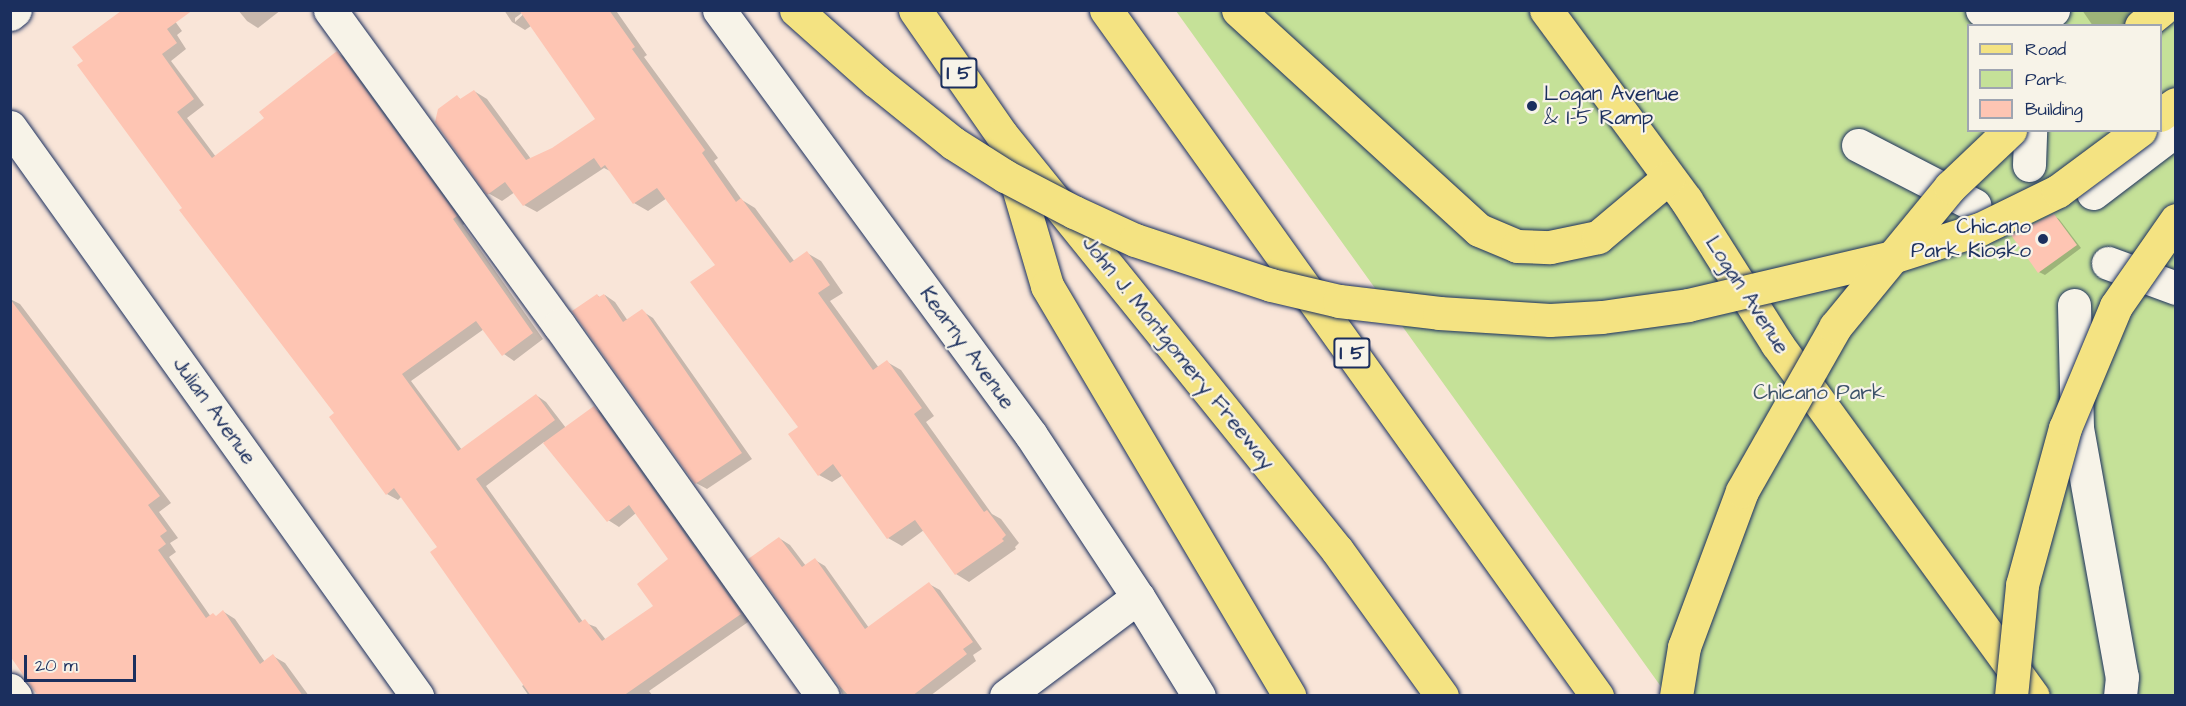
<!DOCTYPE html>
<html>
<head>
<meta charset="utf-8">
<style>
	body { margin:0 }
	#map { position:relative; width:2186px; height:706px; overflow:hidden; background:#f9e5d8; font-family:"Architects Daughter",sans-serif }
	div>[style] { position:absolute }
	.green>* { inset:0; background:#c5e198 }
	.shadow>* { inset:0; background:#0003 }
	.building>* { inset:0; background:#fec5b3 }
	.roads { filter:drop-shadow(0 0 2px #1b2f5e) drop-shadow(0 0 2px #1b2f5e) }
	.minor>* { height:33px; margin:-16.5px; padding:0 16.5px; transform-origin:16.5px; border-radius:16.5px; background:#f7f3e8 }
	.major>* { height:33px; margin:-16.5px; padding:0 16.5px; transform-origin:16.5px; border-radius:16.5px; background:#f4e382 }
	.highway>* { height:33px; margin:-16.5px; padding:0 16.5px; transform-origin:16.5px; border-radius:16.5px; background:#f4e382 }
	.bridges { filter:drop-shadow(0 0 2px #1b2f5e) drop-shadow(0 0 2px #1b2f5e) }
	.highway-bridge>* { height:33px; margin:-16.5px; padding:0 16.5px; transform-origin:16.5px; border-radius:16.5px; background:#f4e382 }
	.dots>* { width:16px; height:16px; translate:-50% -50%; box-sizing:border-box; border:3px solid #f7f3e8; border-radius:50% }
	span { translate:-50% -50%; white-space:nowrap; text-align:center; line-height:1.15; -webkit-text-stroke:4.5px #f7f3e8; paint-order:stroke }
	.shield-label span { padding:2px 4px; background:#f7f3e8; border:2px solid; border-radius:4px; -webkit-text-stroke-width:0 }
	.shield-label { font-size:20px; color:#1b2f5e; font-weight:700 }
	.poi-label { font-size:21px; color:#1b2f5e }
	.left { translate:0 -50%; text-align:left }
	.right { translate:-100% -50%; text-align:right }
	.street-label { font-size:21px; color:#1b2f5e }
	.park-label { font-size:21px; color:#3d536a }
	.frame { position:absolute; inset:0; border:12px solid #1b2f5e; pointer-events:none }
	.legend { position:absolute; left:1967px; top:24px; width:195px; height:108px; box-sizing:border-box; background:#f7f3e8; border:2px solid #9fa5b1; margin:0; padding:8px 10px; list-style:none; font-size:18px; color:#1b2f5e }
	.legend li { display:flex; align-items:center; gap:12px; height:30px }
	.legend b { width:30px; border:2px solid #9fa5b1 }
	.scale { position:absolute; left:24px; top:655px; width:112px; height:27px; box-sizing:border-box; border:3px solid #1b2f5e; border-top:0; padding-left:8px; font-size:18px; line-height:21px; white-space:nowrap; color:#1b2f5e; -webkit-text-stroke:4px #f7f3e8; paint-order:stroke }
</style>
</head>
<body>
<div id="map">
	<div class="green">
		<div style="clip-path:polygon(evenodd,1176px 11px,2175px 11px,2175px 695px,1667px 695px,1176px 11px,1968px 26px,2160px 26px,2160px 130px,1968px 130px,1968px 26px)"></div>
	</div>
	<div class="shadow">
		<div style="clip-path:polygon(evenodd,129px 10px,167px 10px,182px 31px,177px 35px,186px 49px,171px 61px,204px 105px,187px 118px,216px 157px,266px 119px,337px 53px,348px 59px,466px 223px,463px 225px,543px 339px,514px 361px,504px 354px,484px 329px,411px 381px,462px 450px,536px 395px,546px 402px,566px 428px,594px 408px,604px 414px,751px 620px,649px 691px,653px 696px,529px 696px,522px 686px,525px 684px,439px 548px,402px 496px,398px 500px,387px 494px,336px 413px,184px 208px,74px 47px,129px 10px,544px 442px,608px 520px,619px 527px,636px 513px,670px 559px,655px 606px,606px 640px,596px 627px,583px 622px,486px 486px,544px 442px)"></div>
		<div style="clip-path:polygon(238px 10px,281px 10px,258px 28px,247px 21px)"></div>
		<div style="clip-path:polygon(504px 10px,526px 10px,515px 18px,515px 22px,528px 10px,617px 12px,647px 55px,644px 57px,718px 158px,714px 161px,742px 200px,755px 208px,795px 262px,807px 253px,821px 261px,843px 293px,830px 301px,879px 368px,887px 362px,901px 370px,934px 416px,926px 422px,992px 514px,1001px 519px,1019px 543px,1015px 547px,1016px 549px,969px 582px,956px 574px,924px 530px,902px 546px,888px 538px,843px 475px,832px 482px,819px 475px,800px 428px,717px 265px,667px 198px,648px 211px,634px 203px,612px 172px,604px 168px,537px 212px,524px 205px,515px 192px,502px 201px,488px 193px,457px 97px,462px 100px,474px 91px,487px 99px,531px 159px,553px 149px,597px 119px,531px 26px,525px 30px,512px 22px)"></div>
		<div style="clip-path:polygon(2082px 10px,2143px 10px,2123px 26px,2093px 26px)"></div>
		<div style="clip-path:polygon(2054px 216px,2059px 219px,2081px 248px,2045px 275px,2039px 272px)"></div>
		<div style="clip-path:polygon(597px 295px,601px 298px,605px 295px,615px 302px,628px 321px,642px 311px,653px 318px,752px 459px,707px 489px,696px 483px,574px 311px)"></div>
		<div style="clip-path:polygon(10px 299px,20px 304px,171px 503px,159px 512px,178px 538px,170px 543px,176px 552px,169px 557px,211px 617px,217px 617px,224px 612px,235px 619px,265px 662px,273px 656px,285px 663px,309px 696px,41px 696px,10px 483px)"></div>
		<div style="clip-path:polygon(779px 538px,790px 545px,806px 566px,815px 560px,825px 566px,869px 628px,929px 584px,940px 590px,982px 649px,973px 655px,976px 661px,930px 696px,843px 696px)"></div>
	</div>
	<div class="building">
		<div style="clip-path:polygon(193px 10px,167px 29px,177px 43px,162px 54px,194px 99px,177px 112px,212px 158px,264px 118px,259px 112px,337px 51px,457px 216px,453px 219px,533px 333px,502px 356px,476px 321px,402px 374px,458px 451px,536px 394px,555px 420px,476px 479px,579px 623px,585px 619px,602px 641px,653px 606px,637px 584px,668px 559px,629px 505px,607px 522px,543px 443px,594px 406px,741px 614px,623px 696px,531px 696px,430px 552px,437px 547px,394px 488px,386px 495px,361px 461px,329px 417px,334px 413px,179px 210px,182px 208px,77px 65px,83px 61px,72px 47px,121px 11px)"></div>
		<div style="clip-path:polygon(519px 10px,609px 10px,635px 47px,632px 49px,705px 150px,702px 153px,736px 202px,741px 198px,790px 263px,807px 251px,830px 285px,818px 293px,873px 370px,887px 360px,922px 408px,914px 414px,984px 512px,987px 510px,1006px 535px,1002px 539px,1004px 541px,955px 575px,915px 520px,887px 539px,833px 464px,818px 476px,788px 434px,798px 427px,690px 282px,715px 265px,657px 188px,633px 204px,605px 165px,601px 168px,594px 158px,523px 206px,505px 182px,487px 195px,435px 122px,438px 109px,457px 95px,460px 99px,474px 90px,526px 160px,552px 148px,595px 119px)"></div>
		<div style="clip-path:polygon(2054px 214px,2077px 245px,2038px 273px,2011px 235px)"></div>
		<div style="clip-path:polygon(597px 294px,599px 297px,604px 294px,623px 322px,642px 309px,645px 312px,742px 453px,695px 484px,572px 311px)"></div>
		<div style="clip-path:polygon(10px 299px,160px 496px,148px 505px,167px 531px,160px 536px,166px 544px,158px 550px,206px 618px,213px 613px,216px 616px,223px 610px,260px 664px,273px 654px,303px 696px,38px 696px,10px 656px)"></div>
		<div style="clip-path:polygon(779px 537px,802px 567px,815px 558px,865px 629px,929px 582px,973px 642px,963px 649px,967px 654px,912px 696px,849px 696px,836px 682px,748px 559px)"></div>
	</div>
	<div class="roads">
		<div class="minor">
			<div style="left:330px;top:10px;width:389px;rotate:54deg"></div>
			<div style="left:559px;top:325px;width:455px;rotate:54.6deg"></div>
			<div style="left:719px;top:10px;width:527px;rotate:53.72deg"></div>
			<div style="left:1031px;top:435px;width:194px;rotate:56.6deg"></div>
			<div style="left:1138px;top:597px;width:116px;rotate:58.4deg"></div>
			<div style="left:1982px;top:10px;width:46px;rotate:20.4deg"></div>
			<div style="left:10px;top:14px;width:6px;rotate:-39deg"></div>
			<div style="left:2034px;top:26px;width:25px;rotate:-40deg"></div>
			<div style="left:10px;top:127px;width:700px;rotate:54.42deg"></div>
			<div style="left:1858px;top:145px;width:131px;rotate:27.3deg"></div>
			<div style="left:2029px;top:165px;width:35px;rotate:-88deg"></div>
			<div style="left:2093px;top:193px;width:104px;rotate:-37.2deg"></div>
			<div style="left:2108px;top:263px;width:72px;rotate:20.2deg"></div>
			<div style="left:2074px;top:305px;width:123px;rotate:88.6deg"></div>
			<div style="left:2077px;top:428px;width:253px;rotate:79.8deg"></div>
			<div style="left:2122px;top:677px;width:19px;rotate:96deg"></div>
			<div style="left:10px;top:690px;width:8px;rotate:50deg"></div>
			<div style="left:1006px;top:696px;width:165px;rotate:-36.9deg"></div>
		</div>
		<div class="major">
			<div style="left:1546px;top:10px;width:236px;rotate:53.6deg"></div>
			<div style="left:1686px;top:200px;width:170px;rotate:57.7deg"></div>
			<div style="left:1777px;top:344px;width:435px;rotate:54deg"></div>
		</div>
		<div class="highway">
			<div style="left:915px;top:10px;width:152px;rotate:55.2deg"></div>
			<div style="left:1002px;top:135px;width:533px;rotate:51.09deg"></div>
			<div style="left:1337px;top:550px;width:180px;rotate:54.3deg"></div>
			<div style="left:1106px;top:10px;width:844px;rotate:54.41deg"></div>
			<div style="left:1238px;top:10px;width:326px;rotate:42.4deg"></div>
			<div style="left:1479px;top:230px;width:41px;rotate:22.8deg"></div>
			<div style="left:1517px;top:246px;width:33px;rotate:2deg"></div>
			<div style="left:1550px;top:247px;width:49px;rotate:-11.8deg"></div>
			<div style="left:1598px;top:237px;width:92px;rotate:-40.1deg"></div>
			<div style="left:2141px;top:26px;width:26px;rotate:-39deg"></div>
			<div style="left:2160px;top:115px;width:19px;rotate:-35deg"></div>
			<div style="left:1010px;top:160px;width:131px;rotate:73.6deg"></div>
			<div style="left:1047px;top:286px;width:476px;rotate:59.4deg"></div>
		</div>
	</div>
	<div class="bridges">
		<div class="highway-bridge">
			<div style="left:796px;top:10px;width:107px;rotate:41.6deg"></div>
			<div style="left:876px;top:81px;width:99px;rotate:38.8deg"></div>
			<div style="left:953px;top:143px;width:62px;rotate:32.4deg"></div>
			<div style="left:1005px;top:176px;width:78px;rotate:27.6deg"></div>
			<div style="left:1074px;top:212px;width:67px;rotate:24.7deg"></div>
			<div style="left:1135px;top:240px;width:143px;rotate:18.3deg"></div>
			<div style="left:1271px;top:285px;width:70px;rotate:13.2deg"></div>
			<div style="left:1339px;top:301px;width:101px;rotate:6.8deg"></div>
			<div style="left:1439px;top:313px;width:111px;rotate:3.6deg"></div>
			<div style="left:1550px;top:320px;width:52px;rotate:-3.3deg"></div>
			<div style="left:1602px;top:317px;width:87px;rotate:-7.9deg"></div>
			<div style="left:1688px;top:305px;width:210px;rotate:-13.2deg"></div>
			<div style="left:1892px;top:257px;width:92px;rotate:-17.7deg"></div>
			<div style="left:1980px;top:229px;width:87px;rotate:-26deg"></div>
			<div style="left:2058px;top:191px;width:102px;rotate:-36.6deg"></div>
			<div style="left:1676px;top:696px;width:50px;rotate:-80.7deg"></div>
			<div style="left:1684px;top:647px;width:166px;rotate:-69.6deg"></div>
			<div style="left:1742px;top:491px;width:189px;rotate:-60.4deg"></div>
			<div style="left:1835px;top:327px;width:181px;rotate:-50.6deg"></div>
			<div style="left:1950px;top:187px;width:83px;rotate:-43.5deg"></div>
			<div style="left:2011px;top:696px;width:112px;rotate:-84.3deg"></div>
			<div style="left:2022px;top:585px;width:163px;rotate:-74.7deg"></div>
			<div style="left:2065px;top:428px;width:132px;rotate:-67.3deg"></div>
			<div style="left:2116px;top:306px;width:105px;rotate:-55.1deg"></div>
		</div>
	</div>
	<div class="dots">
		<div style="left:1532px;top:106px;background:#1b2f5e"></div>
		<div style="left:2043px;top:239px;background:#1b2f5e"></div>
	</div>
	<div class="shield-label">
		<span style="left:959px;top:73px">I 5</span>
		<span style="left:1352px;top:353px">I 5</span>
	</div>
	<div class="poi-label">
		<span class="left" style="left:1544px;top:106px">Logan Avenue<br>&amp; I-5 Ramp</span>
		<span class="right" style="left:2031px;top:239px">Chicano<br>Park Kiosko</span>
	</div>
	<div class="street-label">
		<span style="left:1747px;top:295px;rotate:57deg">Logan Avenue</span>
		<span style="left:967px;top:348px;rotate:54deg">Kearny Avenue</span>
		<span style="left:1178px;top:353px;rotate:51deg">John J. Montgomery Freeway</span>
		<span style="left:214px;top:411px;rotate:54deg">Julian Avenue</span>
	</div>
	<div class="park-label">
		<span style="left:1819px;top:393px">Chicano Park</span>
	</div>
	<div class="frame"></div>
	<ul class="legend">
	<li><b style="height:8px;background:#f4e382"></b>Road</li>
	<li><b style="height:16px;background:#c5e198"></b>Park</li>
	<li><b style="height:16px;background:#fec5b3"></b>Building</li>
	</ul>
	<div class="scale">20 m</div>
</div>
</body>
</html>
